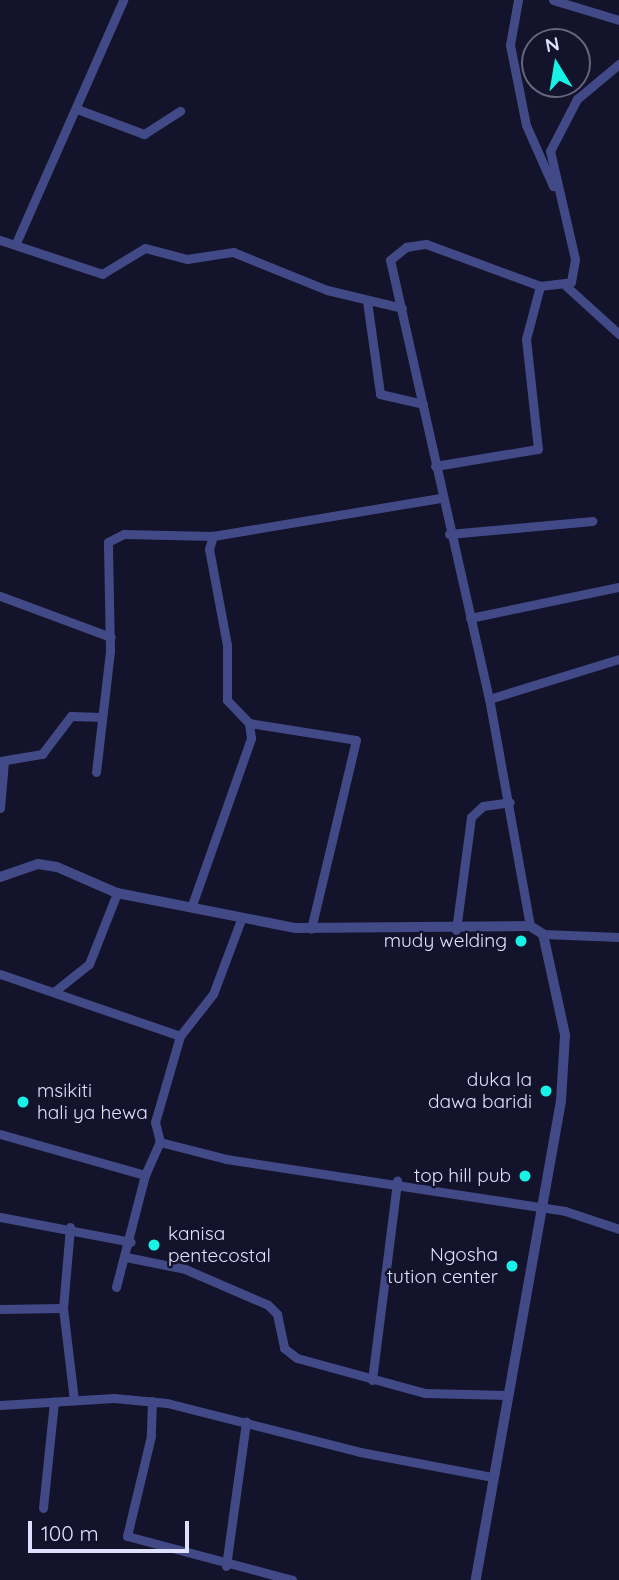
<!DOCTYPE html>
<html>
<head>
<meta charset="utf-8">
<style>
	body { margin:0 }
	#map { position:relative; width:619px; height:1580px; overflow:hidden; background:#13132b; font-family:Quicksand,sans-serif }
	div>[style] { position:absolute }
	.minor>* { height:9px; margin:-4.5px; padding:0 4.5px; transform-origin:4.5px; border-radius:4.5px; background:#414986 }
	.tertiary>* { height:10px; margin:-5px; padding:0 5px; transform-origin:5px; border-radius:5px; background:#414986 }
	.dots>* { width:19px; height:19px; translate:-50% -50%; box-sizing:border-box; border:4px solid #13132b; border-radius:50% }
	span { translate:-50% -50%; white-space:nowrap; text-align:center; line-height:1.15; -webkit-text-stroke:5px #13132b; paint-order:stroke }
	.poi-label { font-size:19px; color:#dfe0fd }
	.right { translate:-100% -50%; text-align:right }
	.left { translate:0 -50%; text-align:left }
	.north { position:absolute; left:521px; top:28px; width:70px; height:70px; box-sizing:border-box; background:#13132b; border:2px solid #65657f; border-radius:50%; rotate:349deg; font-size:19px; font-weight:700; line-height:28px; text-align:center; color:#dfe0fd }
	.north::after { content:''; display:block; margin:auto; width:24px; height:32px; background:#17f1e6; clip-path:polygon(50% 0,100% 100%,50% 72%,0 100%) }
	.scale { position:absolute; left:28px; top:1521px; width:161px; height:32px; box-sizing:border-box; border:4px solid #dfe0fd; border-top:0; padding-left:9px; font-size:21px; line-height:24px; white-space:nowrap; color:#dfe0fd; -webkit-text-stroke:5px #13132b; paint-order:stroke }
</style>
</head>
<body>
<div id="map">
	<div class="minor">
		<div style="left:518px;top:0;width:46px;rotate:100.1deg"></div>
		<div style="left:510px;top:45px;width:82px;rotate:78.7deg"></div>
		<div style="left:526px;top:125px;width:67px;rotate:66.1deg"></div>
		<div style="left:553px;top:0;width:69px;rotate:16.9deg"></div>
		<div style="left:77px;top:109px;width:72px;rotate:20.5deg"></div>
		<div style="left:144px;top:134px;width:43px;rotate:-32.6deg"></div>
		<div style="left:0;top:240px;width:108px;rotate:18.4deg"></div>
		<div style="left:102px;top:274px;width:50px;rotate:-31.2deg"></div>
		<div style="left:145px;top:248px;width:43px;rotate:14.7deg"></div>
		<div style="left:187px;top:259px;width:47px;rotate:-8.7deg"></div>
		<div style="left:233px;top:252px;width:101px;rotate:22deg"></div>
		<div style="left:327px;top:290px;width:77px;rotate:13.5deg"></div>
		<div style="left:16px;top:243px;width:266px;rotate:-66.2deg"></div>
		<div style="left:566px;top:286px;width:72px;rotate:42.2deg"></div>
		<div style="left:367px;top:301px;width:94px;rotate:82deg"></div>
		<div style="left:380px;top:394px;width:44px;rotate:13.1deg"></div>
		<div style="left:435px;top:466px;width:104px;rotate:-9.4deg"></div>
		<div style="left:538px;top:449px;width:111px;rotate:-96.2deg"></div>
		<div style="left:526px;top:339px;width:55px;rotate:-75.2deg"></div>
		<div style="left:449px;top:534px;width:144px;rotate:-5.2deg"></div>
		<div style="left:0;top:596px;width:118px;rotate:20.3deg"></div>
		<div style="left:470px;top:618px;width:152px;rotate:-11.8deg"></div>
		<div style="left:489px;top:699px;width:136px;rotate:-17.1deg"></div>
		<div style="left:249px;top:723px;width:108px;rotate:9deg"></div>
		<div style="left:356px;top:740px;width:194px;rotate:103.4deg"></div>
		<div style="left:0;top:761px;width:43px;rotate:-9.5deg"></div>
		<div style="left:42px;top:754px;width:48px;rotate:-52.7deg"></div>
		<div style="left:71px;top:716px;width:31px;rotate:2deg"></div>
		<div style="left:96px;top:772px;width:122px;rotate:-83.4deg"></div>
		<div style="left:110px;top:651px;width:109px;rotate:-91.1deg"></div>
		<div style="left:108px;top:542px;width:18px;rotate:-27deg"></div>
		<div style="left:124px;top:534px;width:89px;rotate:1.3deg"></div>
		<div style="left:0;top:808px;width:47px;rotate:-85.1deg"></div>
		<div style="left:192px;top:905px;width:177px;rotate:-70.5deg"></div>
		<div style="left:251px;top:738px;width:15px;rotate:-98deg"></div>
		<div style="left:249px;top:723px;width:32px;rotate:-134deg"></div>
		<div style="left:227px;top:700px;width:55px;rotate:-90deg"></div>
		<div style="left:227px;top:645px;width:98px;rotate:-100.6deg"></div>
		<div style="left:209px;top:549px;width:14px;rotate:-73deg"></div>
		<div style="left:213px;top:536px;width:229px;rotate:-9.5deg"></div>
		<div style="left:242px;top:917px;width:82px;rotate:110.6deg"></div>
		<div style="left:213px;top:994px;width:53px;rotate:128.2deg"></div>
		<div style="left:180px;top:1036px;width:90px;rotate:106.2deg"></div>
		<div style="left:155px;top:1122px;width:21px;rotate:76deg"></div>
		<div style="left:160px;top:1142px;width:68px;rotate:14.4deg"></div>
		<div style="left:226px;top:1159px;width:343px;rotate:8.7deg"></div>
		<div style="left:565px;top:1211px;width:57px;rotate:18.4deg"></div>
		<div style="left:530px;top:926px;width:231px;rotate:-100.2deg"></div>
		<div style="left:489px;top:699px;width:450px;rotate:-102.7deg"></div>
		<div style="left:390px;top:260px;width:21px;rotate:-39deg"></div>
		<div style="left:406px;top:247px;width:20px;rotate:-9deg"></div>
		<div style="left:426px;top:244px;width:121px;rotate:20.2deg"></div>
		<div style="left:540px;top:286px;width:31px;rotate:-7deg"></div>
		<div style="left:571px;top:282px;width:23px;rotate:-80deg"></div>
		<div style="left:575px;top:259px;width:111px;rotate:-103deg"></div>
		<div style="left:550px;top:151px;width:59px;rotate:-62.6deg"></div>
		<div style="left:577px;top:99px;width:55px;rotate:-39.8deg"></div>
		<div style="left:456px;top:930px;width:114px;rotate:-82.4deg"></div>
		<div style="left:471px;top:817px;width:16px;rotate:-43deg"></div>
		<div style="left:483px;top:806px;width:27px;rotate:-8deg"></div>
		<div style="left:543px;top:934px;width:76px;rotate:2.3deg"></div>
		<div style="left:0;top:974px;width:190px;rotate:19deg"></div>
		<div style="left:55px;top:991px;width:43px;rotate:-38.5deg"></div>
		<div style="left:89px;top:964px;width:76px;rotate:-68.5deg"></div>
		<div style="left:0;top:1134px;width:151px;rotate:15.8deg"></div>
		<div style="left:0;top:1217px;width:133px;rotate:10.8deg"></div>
		<div style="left:70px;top:1227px;width:81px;rotate:94.9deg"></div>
		<div style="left:63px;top:1308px;width:93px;rotate:83.2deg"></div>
		<div style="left:126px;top:1257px;width:60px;rotate:11.5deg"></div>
		<div style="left:185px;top:1269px;width:90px;rotate:23.4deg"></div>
		<div style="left:268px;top:1305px;width:13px;rotate:45deg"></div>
		<div style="left:277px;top:1314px;width:35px;rotate:78deg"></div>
		<div style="left:284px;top:1348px;width:16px;rotate:38deg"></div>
		<div style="left:297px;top:1358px;width:133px;rotate:15.3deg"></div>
		<div style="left:425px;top:1393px;width:83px;rotate:1.4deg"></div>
		<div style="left:116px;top:1287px;width:116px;rotate:-75.5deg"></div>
		<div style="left:145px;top:1175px;width:36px;rotate:-66deg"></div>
		<div style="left:0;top:1309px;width:63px;rotate:-0.9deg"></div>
		<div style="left:372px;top:1380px;width:201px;rotate:-82.8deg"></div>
		<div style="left:152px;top:1401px;width:35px;rotate:92deg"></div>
		<div style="left:151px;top:1436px;width:103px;rotate:103.5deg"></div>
		<div style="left:127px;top:1536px;width:171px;rotate:14.9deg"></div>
		<div style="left:0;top:1405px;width:114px;rotate:-3.5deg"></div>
		<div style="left:114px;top:1398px;width:53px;rotate:5.4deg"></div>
		<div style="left:167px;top:1403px;width:199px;rotate:14.2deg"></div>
		<div style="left:360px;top:1452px;width:134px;rotate:10.7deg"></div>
		<div style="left:43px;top:1508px;width:107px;rotate:-84.1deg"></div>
		<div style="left:226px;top:1566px;width:146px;rotate:-82.1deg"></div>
	</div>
	<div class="tertiary">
		<div style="left:0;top:877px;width:40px;rotate:-18.9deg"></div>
		<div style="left:38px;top:864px;width:19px;rotate:9deg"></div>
		<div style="left:57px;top:867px;width:65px;rotate:23.4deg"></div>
		<div style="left:117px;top:893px;width:182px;rotate:11.1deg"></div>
		<div style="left:296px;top:928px;width:234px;rotate:-0.5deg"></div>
		<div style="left:530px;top:926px;width:15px;rotate:32deg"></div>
		<div style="left:543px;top:934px;width:103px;rotate:77.7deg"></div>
		<div style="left:565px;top:1035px;width:66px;rotate:93.5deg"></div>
		<div style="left:561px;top:1101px;width:486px;rotate:100.1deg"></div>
	</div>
	<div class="dots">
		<div style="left:521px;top:941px;background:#17f1e6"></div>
		<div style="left:546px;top:1091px;background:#17f1e6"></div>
		<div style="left:23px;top:1102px;background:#17f1e6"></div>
		<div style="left:525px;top:1176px;background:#17f1e6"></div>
		<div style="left:154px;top:1245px;background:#17f1e6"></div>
		<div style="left:512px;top:1266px;background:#17f1e6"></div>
	</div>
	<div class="poi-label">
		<span class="right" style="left:507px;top:941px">mudy welding</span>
		<span class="right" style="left:532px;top:1091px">duka la<br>dawa baridi</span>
		<span class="left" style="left:37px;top:1102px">msikiti<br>hali ya hewa</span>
		<span class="right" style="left:511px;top:1176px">top hill pub</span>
		<span class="left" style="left:168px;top:1245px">kanisa<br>pentecostal</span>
		<span class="right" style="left:498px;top:1266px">Ngosha<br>tution center</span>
	</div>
	<div class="north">N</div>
	<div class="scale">100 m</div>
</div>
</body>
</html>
